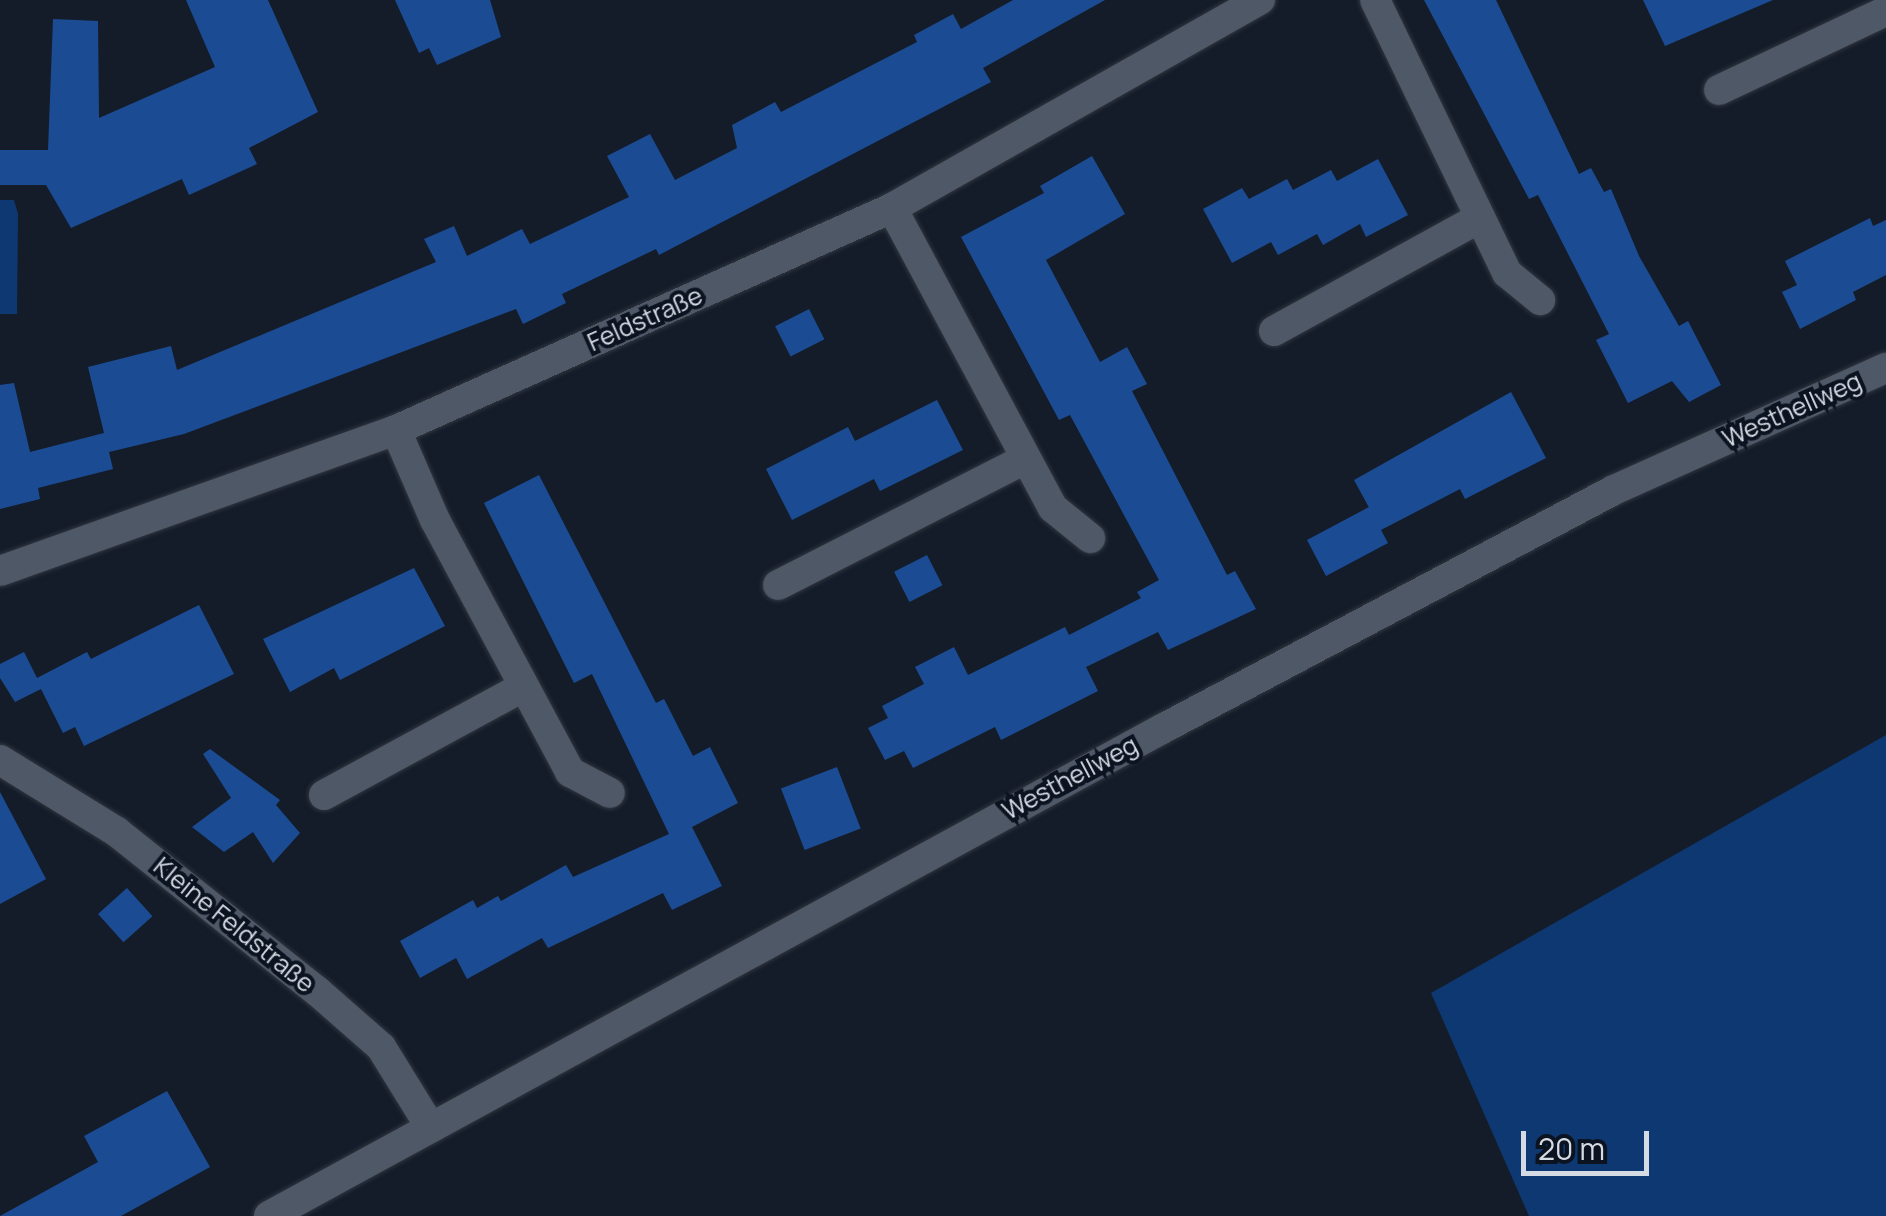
<!DOCTYPE html>
<html>
<head>
<meta charset="utf-8">
<style>
	body { margin:0 }
	#map { position:relative; width:1886px; height:1216px; overflow:hidden; background:#141c29; font-family:Manrope,sans-serif }
	div>[style] { position:absolute }
	.green>* { inset:0; background:#0e3872 }
	.building>* { inset:0; background:#1b4c93; transform-origin:0 0 }
	.roads { filter:drop-shadow(0 0 2px #303640) drop-shadow(0 0 2px #303640) }
	.minor>* { height:30px; margin:-15px; padding:0 15px; transform-origin:15px; border-radius:15px; background:#4e5867 }
	span { translate:-50% -50%; white-space:nowrap; text-align:center; line-height:1.15; -webkit-text-stroke:8px #0b1320; paint-order:stroke }
	.street-label { font-size:25px; color:#d5dbe4 }
	.scale { position:absolute; left:1521px; top:1131px; width:128px; height:45px; box-sizing:border-box; border:5px solid #d5dbe4; border-top:0; padding-left:12px; font-size:30px; line-height:35px; white-space:nowrap; color:#d5dbe4; -webkit-text-stroke:8px #0b1320; paint-order:stroke }
</style>
</head>
<body>
<div id="map">
	<div class="green">
		<div style="clip-path:polygon(0 200px,14px 200px,18px 214px,17px 314px,0 314px)"></div>
		<div style="clip-path:polygon(1886px 735px,1886px 1216px,1529px 1216px,1431px 993px)"></div>
	</div>
	<div class="building">
		<div style="clip-path:polygon(186px 0,268px 0,318px 112px,249px 148px,257px 164px,189px 195px,182px 179px,71px 228px,46px 185px,0 185px,0 150px,48px 150px,53px 19px,98px 21px,99px 118px,215px 67px)"></div>
		<div style="clip-path:polygon(395px 0,490px 0,501px 37px,437px 65px,429px 48px,419px 53px)"></div>
		<div style="clip-path:polygon(1013px 0,1105px 0,983px 68px,991px 82px,659px 255px,656px 249px,562px 294px,566px 303px,523px 324px,516px 309px,184px 434px,109px 452px,113px 469px,38px 488px,40px 499px,0 509px,0 385px,14px 383px,30px 452px,104px 433px,88px 367px,171px 346px,177px 370px,436px 262px,424px 239px,454px 226px,467px 256px,522px 229px,530px 244px,629px 197px,607px 156px,650px 134px,675px 180px,737px 148px,732px 125px,775px 102px,781px 112px,917px 42px,914px 35px,953px 14px,961px 29px)"></div>
		<div style="clip-path:polygon(1424px 0,1496px 0,1579px 174px,1591px 168px,1604px 192px,1611px 189px,1639px 256px,1679px 326px,1688px 321px,1721px 385px,1689px 402px,1672px 381px,1628px 403px,1596px 340px,1609px 334px,1538px 195px,1529px 199px)"></div>
		<div style="clip-path:polygon(1643px 0,1773px 0,1665px 46px)"></div>
		<div style="clip-path:polygon(1092px 156px,1125px 214px,1046px 260px,1100px 362px,1127px 347px,1147px 384px,1132px 391px,1227px 575px,1235px 571px,1256px 609px,1168px 650px,1158px 632px,1086px 667px,1098px 691px,1001px 740px,995px 727px,913px 768px,904px 751px,885px 760px,868px 728px,888px 718px,882px 706px,924px 684px,915px 667px,954px 647px,968px 675px,1065px 627px,1069px 635px,1141px 598px,1137px 592px,1159px 580px,1070px 415px,1059px 420px,961px 237px,1044px 193px,1040px 186px)"></div>
		<div style="clip-path:polygon(1378px 159px,1408px 215px,1366px 237px,1360px 224px,1323px 245px,1317px 234px,1278px 255px,1271px 242px,1232px 263px,1203px 209px,1242px 188px,1249px 199px,1287px 179px,1293px 190px,1331px 170px,1337px 181px)"></div>
		<div style="clip-path:polygon(1870px 218px,1873px 226px,1886px 220px,1886px 275px,1853px 292px,1856px 300px,1800px 329px,1782px 292px,1797px 285px,1785px 261px)"></div>
		<div style="left:809px;top:309px;width:34px;height:38px;rotate:63deg"></div>
		<div style="clip-path:polygon(1511px 392px,1546px 458px,1465px 499px,1460px 489px,1381px 530px,1388px 543px,1326px 576px,1307px 540px,1369px 507px,1378px 524px,1354px 480px)"></div>
		<div style="clip-path:polygon(937px 400px,963px 450px,880px 491px,874px 479px,792px 520px,766px 469px,848px 427px,855px 441px)"></div>
		<div style="clip-path:polygon(539px 475px,656px 703px,664px 699px,693px 756px,710px 747px,738px 803px,692px 827px,722px 886px,672px 910px,663px 893px,548px 948px,542px 938px,467px 979px,456px 958px,420px 978px,400px 941px,473px 900px,477px 908px,498px 896px,501px 901px,566px 865px,573px 877px,669px 834px,592px 674px,574px 683px,484px 503px)"></div>
		<div style="left:927px;top:555px;width:34px;height:37px;rotate:63deg"></div>
		<div style="clip-path:polygon(414px 568px,445px 626px,340px 680px,334px 668px,290px 692px,263px 639px)"></div>
		<div style="clip-path:polygon(199px 605px,234px 674px,84px 746px,75px 727px,63px 733px,41px 689px,15px 702px,0 678px,0 664px,24px 652px,37px 678px,87px 652px,91px 659px)"></div>
		<div style="clip-path:polygon(210px 749px,280px 800px,276px 805px,300px 833px,273px 863px,253px 832px,224px 852px,192px 827px,231px 798px,203px 754px)"></div>
		<div style="left:837px;top:767px;width:66px;height:60px;rotate:69deg"></div>
		<div style="clip-path:polygon(0 792px,46px 879px,0 904px)"></div>
		<div style="left:127px;top:888px;width:38px;height:39px;rotate:48deg"></div>
		<div style="clip-path:polygon(167px 1091px,210px 1167px,121px 1216px,0 1216px,98px 1162px,84px 1136px)"></div>
	</div>
	<div class="roads">
		<div class="minor">
			<div style="left:1375px;top:0;width:303px;rotate:64.2deg"></div>
			<div style="left:1507px;top:273px;width:43px;rotate:39.3deg"></div>
			<div style="left:1719px;top:90px;width:185px;rotate:-25.3deg"></div>
			<div style="left:892px;top:208px;width:340px;rotate:61.8deg"></div>
			<div style="left:1053px;top:508px;width:48px;rotate:39deg"></div>
			<div style="left:1274px;top:331px;width:233px;rotate:-28.8deg"></div>
			<div style="left:396px;top:430px;width:98px;rotate:66.6deg"></div>
			<div style="left:435px;top:520px;width:286px;rotate:61.8deg"></div>
			<div style="left:570px;top:772px;width:45px;rotate:27.7deg"></div>
			<div style="left:0;top:571px;width:420px;rotate:-19.6deg"></div>
			<div style="left:396px;top:430px;width:543px;rotate:-24.11deg"></div>
			<div style="left:892px;top:208px;width:423px;rotate:-29.5deg"></div>
			<div style="left:778px;top:585px;width:277px;rotate:-27deg"></div>
			<div style="left:0;top:760px;width:137px;rotate:31.6deg"></div>
			<div style="left:117px;top:832px;width:256px;rotate:38.5deg"></div>
			<div style="left:317px;top:991px;width:85px;rotate:41.2deg"></div>
			<div style="left:381px;top:1047px;width:95px;rotate:58.3deg"></div>
			<div style="left:324px;top:795px;width:226px;rotate:-28.5deg"></div>
			<div style="left:269px;top:1216px;width:1017px;rotate:-28.61deg"></div>
			<div style="left:1162px;top:729px;width:511px;rotate:-27.87deg"></div>
			<div style="left:1614px;top:490px;width:298px;rotate:-24.2deg"></div>
		</div>
	</div>
	<div class="street-label">
		<span style="left:645px;top:319px;rotate:-24deg">Feldstraße</span>
		<span style="left:1792px;top:410px;rotate:-24deg">Westhellweg</span>
		<span style="left:1070px;top:778px;rotate:-28deg">Westhellweg</span>
		<span style="left:234px;top:925px;rotate:39deg">Kleine Feldstraße</span>
	</div>
	<div class="scale">20 m</div>
</div>
</body>
</html>
